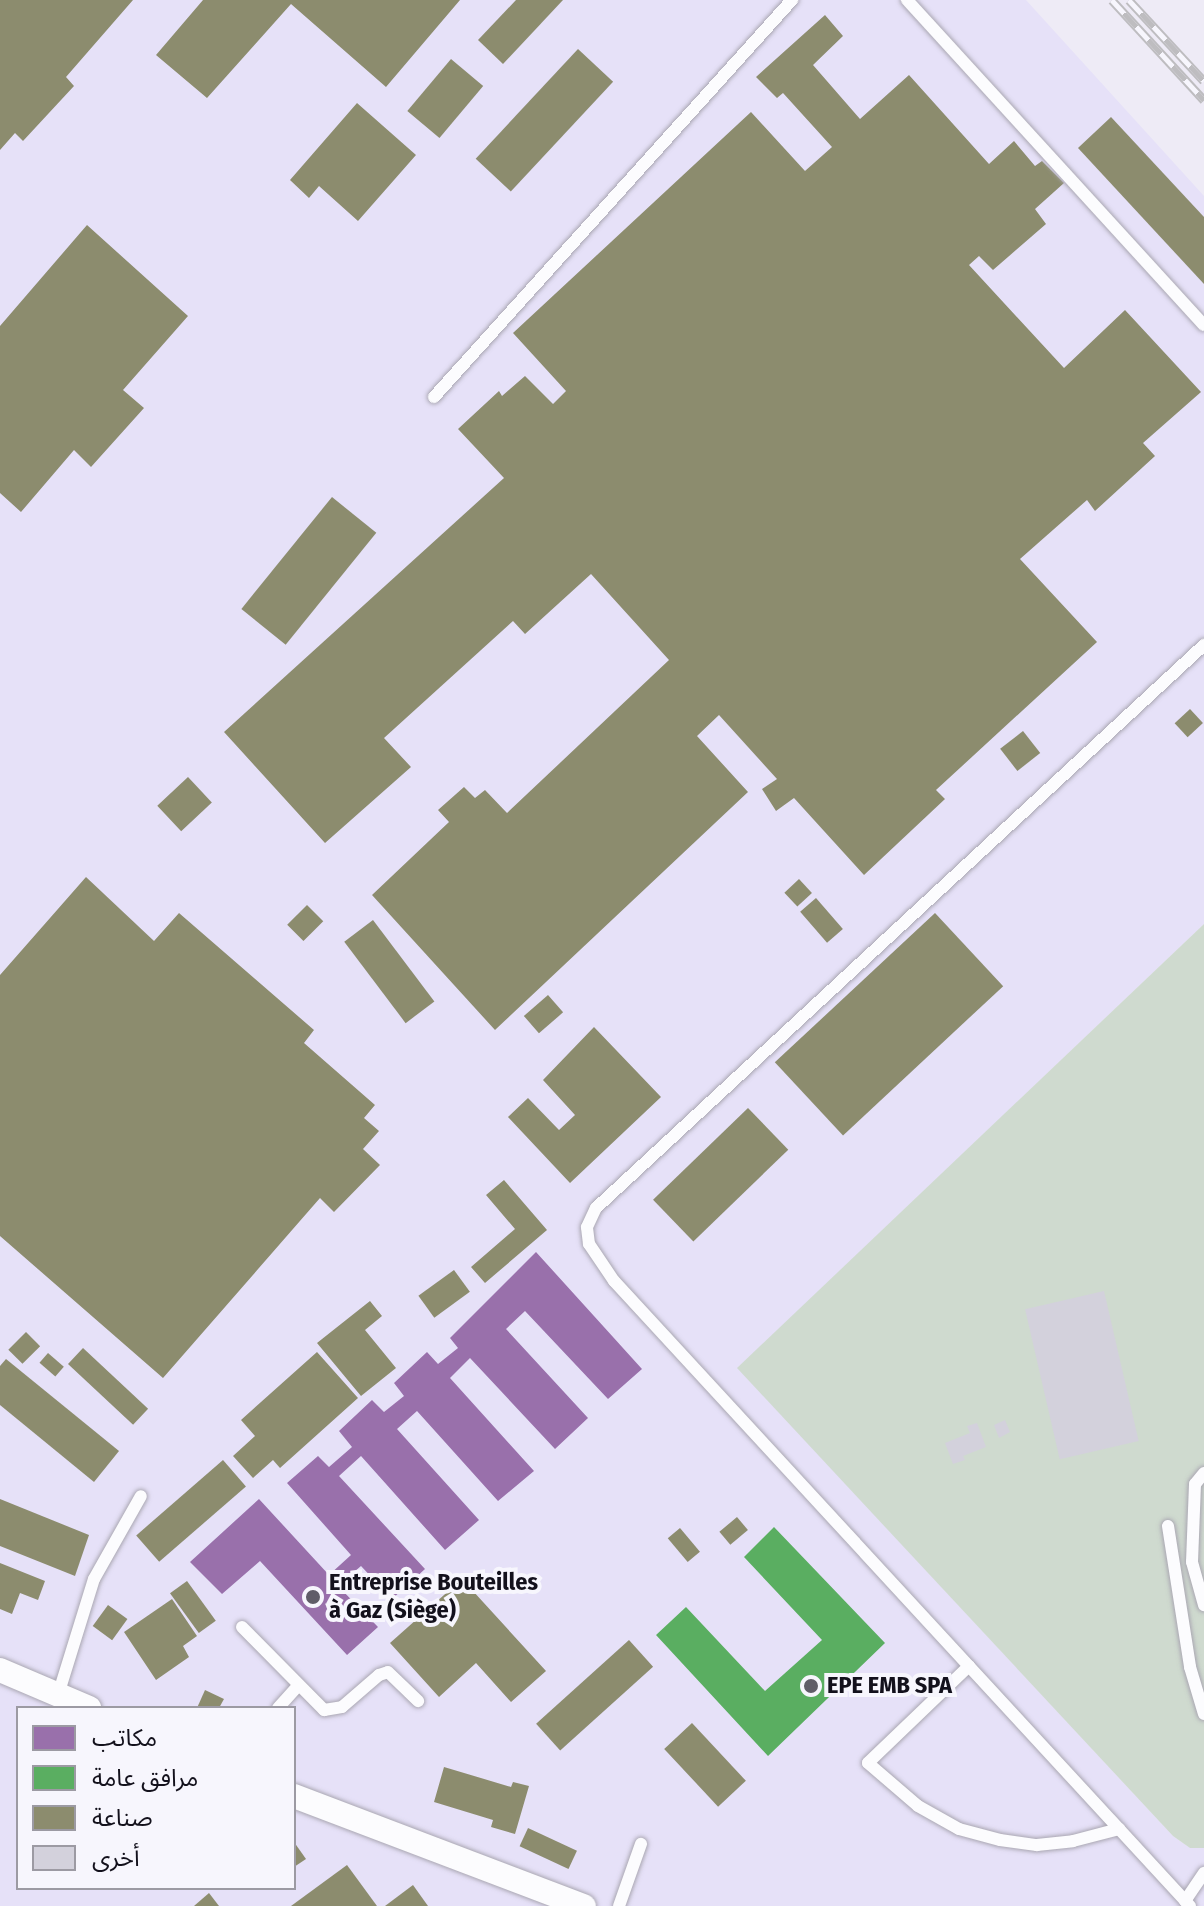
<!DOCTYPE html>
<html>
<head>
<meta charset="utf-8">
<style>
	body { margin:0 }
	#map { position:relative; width:1204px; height:1906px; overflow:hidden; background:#eeebf6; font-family:"Fira Sans Condensed","Noto Sans Arabic",sans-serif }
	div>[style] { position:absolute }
	.built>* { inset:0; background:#e6e1f8 }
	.green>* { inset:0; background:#cfdacf }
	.offices>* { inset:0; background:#9970ab }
	.public>* { inset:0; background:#5aae61 }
	.industry>* { inset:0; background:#8c8c6e; transform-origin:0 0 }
	.building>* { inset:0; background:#d3d1dc; transform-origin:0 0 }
	.roads { filter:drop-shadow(0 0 2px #aaa7b2) drop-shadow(0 0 2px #aaa7b2) }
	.service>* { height:12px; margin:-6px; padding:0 6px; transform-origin:6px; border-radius:6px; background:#fcfcfe }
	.minor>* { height:24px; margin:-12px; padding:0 12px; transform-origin:12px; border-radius:12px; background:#fcfcfe }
	.rail>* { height:9px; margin-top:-4.5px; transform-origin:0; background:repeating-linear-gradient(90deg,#f7f6fd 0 18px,#bebdc0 0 36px); box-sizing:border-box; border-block:2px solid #bebdc0 }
	.dots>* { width:22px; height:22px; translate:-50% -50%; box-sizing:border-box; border:4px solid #f7f6fd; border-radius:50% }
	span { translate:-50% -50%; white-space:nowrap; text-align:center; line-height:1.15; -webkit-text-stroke:8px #f7f6fd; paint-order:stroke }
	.poi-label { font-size:24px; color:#13111c; font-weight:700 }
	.left { translate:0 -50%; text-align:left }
	.legend { position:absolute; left:16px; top:1706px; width:280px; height:184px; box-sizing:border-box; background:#f7f6fd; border:2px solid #9c9aa3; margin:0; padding:10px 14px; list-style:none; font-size:24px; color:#13111c }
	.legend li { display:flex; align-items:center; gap:16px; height:40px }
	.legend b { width:40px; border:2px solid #9c9aa3 }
</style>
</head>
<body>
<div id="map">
	<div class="built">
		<div style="clip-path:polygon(evenodd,0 0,1026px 0,1204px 196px,1204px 924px,738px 1368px,1173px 1836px,1190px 1848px,1204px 1848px,1204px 1906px,0 1906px,0 0,18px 1708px,294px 1708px,294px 1888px,18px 1888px,18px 1708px)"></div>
	</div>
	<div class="green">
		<div style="clip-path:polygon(1204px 924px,1204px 1848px,1190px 1848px,1173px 1836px,737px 1368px)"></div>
	</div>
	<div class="offices">
		<div style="clip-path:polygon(536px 1252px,642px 1369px,608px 1399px,525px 1311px,506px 1329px,588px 1418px,555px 1449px,470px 1358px,450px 1378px,534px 1471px,498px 1501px,417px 1411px,397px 1429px,479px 1520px,445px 1550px,361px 1456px,339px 1476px,425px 1569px,392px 1599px,361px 1566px,338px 1586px,378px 1627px,347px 1655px,260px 1561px,222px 1594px,190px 1562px,259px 1499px,329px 1575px,351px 1555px,287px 1483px,318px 1456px,329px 1467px,352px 1447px,339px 1431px,372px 1400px,384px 1412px,404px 1396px,394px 1383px,427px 1352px,438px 1364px,458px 1348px,450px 1338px)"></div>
	</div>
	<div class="public">
		<div style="clip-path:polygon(774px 1527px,885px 1643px,768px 1756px,656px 1635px,686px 1607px,765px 1691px,822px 1640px,744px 1557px)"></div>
	</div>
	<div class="industry">
		<div style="clip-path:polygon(0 0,133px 0,66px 77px,74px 86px,23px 141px,15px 133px,0 150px)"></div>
		<div style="clip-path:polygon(203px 0,460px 0,386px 87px,291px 4px,207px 98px,156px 55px)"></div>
		<div style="clip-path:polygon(516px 0,563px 0,503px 64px,478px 40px)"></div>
		<div style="clip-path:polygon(825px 15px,843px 36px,813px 65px,860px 119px,909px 75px,989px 164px,1014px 141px,1035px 166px,1042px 161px,1064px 183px,1035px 209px,1046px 224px,993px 270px,979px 256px,969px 265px,1064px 368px,1125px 310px,1201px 392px,1143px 443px,1155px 456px,1095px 511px,1087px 500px,1020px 559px,1097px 642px,936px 790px,945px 799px,864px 875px,794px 798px,776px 811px,762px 789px,777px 779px,719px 715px,697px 736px,748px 792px,495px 1030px,372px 895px,449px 822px,438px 810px,464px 787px,475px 798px,485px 790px,507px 813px,669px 660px,591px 574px,525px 634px,513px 621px,384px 738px,411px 767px,325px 843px,224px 732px,504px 478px,458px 429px,499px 391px,502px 396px,525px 376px,553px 404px,566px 391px,513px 333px,751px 112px,805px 171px,832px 147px,783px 93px,777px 98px,756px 77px)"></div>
		<div style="left:578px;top:49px;width:48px;height:150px;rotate:43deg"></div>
		<div style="left:451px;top:59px;width:42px;height:68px;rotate:40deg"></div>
		<div style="clip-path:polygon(357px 103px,416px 155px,358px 221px,319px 186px,309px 198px,290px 180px)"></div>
		<div style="clip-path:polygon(1111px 117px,1204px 217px,1204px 284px,1078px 148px)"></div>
		<div style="clip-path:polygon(87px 225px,188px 316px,123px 390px,144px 408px,91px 467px,74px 450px,21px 512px,0 493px,0 326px)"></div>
		<div style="left:332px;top:497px;width:57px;height:144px;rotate:39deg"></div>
		<div style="left:1190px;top:709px;width:19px;height:21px;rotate:47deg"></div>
		<div style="left:1023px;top:731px;width:28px;height:29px;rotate:52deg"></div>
		<div style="left:188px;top:777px;width:35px;height:42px;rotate:47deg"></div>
		<div style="clip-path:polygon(86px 877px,154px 941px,179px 913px,314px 1030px,304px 1043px,375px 1105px,364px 1118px,379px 1131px,363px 1149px,380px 1165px,334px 1212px,320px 1198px,163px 1378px,0 1236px,0 975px)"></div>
		<div style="left:799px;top:879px;width:19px;height:20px;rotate:47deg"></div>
		<div style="left:816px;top:898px;width:41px;height:21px;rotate:49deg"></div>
		<div style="left:307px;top:905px;width:23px;height:28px;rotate:45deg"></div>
		<div style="left:935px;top:913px;width:100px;height:219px;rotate:47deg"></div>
		<div style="left:373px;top:920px;width:102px;height:36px;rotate:53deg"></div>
		<div style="left:548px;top:995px;width:23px;height:32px;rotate:49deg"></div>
		<div style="clip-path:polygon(594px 1027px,661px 1097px,570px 1183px,508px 1117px,528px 1098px,559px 1130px,575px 1115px,543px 1080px)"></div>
		<div style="left:748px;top:1108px;width:58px;height:132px;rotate:46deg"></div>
		<div style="clip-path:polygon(504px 1180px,547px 1230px,485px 1283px,471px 1267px,515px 1229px,486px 1195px)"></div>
		<div style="left:454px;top:1270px;width:27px;height:44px;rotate:54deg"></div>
		<div style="clip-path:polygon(370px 1301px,382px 1316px,365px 1330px,396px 1368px,361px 1396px,317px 1343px)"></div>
		<div style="left:26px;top:1332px;width:20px;height:25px;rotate:45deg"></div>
		<div style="left:83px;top:1348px;width:89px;height:22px;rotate:43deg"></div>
		<div style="clip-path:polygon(317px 1352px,358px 1398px,280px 1468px,273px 1460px,253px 1478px,233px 1456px,255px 1436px,241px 1420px)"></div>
		<div style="left:48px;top:1353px;width:21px;height:13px;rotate:41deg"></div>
		<div style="clip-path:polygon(6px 1359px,119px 1451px,94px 1482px,0 1405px,0 1366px)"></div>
		<div style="left:223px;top:1460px;width:35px;height:115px;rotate:49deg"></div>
		<div style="clip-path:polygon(0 1499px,89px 1535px,75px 1576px,0 1546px)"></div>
		<div style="left:737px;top:1517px;width:17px;height:23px;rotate:50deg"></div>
		<div style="left:680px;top:1528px;width:31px;height:16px;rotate:50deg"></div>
		<div style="clip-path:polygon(0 1563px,45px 1581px,38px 1600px,20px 1593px,12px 1614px,0 1609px)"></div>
		<div style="clip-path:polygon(462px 1579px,546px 1671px,511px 1702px,476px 1663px,439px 1697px,390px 1643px)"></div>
		<div style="left:187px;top:1581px;width:49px;height:21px;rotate:54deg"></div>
		<div style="clip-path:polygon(172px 1599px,197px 1636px,183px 1646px,189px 1657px,156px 1680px,124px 1632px)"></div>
		<div style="left:108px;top:1605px;width:24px;height:26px;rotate:36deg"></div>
		<div style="left:629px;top:1640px;width:36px;height:125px;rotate:48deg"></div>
		<div style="clip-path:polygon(205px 1690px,224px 1699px,219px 1708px,197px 1708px)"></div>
		<div style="left:692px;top:1723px;width:79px;height:38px;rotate:47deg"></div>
		<div style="clip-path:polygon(444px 1767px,511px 1787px,513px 1782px,529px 1786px,515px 1834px,491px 1827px,493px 1820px,434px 1802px)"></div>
		<div style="left:528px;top:1828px;width:54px;height:20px;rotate:25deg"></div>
		<div style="clip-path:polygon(294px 1842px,306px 1859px,294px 1867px)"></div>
		<div style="clip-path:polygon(347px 1865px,377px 1906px,291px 1906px)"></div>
		<div style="clip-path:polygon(413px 1885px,428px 1906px,385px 1906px)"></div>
		<div style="clip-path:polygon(209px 1893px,219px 1906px,194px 1906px)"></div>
	</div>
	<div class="building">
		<div style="left:1104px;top:1291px;width:154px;height:81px;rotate:77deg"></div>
		<div style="clip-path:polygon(1005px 1420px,1010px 1432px,999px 1438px,994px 1425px)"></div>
		<div style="clip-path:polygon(977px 1423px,986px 1447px,963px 1456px,965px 1460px,953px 1464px,945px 1443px,970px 1433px,967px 1426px)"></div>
	</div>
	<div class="roads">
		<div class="service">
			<div style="left:907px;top:0;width:440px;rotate:47.6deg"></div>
			<div style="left:434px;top:397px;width:535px;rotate:-47.96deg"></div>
			<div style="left:1204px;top:1473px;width:14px;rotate:129deg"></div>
			<div style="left:1195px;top:1484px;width:78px;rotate:92.2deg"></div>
			<div style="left:1192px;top:1562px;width:45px;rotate:74.4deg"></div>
			<div style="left:1168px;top:1526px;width:143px;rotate:81.1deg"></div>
			<div style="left:1190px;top:1667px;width:49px;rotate:73.4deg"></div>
			<div style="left:242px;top:1627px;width:117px;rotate:45.3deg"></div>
			<div style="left:324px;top:1710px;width:18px;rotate:-9deg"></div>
			<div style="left:342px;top:1707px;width:49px;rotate:-40.9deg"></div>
			<div style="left:379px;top:1675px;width:9px;rotate:-18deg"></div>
			<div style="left:388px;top:1672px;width:42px;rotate:44deg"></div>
			<div style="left:969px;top:1666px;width:140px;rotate:136.2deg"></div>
			<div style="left:868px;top:1763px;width:66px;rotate:40.7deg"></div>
			<div style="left:918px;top:1806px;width:47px;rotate:29.3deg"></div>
			<div style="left:959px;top:1829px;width:42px;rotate:15deg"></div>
			<div style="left:1000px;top:1840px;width:37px;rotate:8deg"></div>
			<div style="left:1037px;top:1845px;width:36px;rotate:-6deg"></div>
			<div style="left:1073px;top:1841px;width:48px;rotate:-14.6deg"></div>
			<div style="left:58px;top:1695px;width:121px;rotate:-72.8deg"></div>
			<div style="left:94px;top:1579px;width:95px;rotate:-60.5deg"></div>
			<div style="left:278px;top:1708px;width:30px;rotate:-48deg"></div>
			<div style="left:1185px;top:1901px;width:34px;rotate:-56deg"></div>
			<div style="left:619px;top:1906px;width:66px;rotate:-70.5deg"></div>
			<div style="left:1190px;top:1906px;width:850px;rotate:-132.66deg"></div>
			<div style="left:614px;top:1281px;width:45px;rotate:-124deg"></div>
			<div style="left:589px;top:1244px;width:17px;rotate:-97deg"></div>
			<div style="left:587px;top:1227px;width:21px;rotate:-65deg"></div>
			<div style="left:596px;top:1208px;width:829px;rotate:-42.8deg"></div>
		</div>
		<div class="minor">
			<div style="left:0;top:1670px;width:97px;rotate:23.1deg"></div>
			<div style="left:294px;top:1796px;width:310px;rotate:20.8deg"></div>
		</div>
	</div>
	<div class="rail">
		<div style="left:1112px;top:0;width:136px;rotate:47.4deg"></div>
		<div style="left:1129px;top:0;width:110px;rotate:47.2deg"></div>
	</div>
	<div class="dots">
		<div style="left:313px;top:1597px;background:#605d68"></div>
		<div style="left:811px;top:1686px;background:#605d68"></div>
	</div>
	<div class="poi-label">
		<span class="left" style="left:329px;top:1597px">Entreprise Bouteilles<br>à Gaz (Siège)</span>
		<span class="left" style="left:827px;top:1686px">EPE EMB SPA</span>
	</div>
	<ul class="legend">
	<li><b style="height:22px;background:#9970ab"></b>مكاتب</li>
	<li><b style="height:22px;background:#5aae61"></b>مرافق عامة</li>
	<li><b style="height:22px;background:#8c8c6e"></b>صناعة</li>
	<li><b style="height:22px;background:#d3d1dc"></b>أخرى</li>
	</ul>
</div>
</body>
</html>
